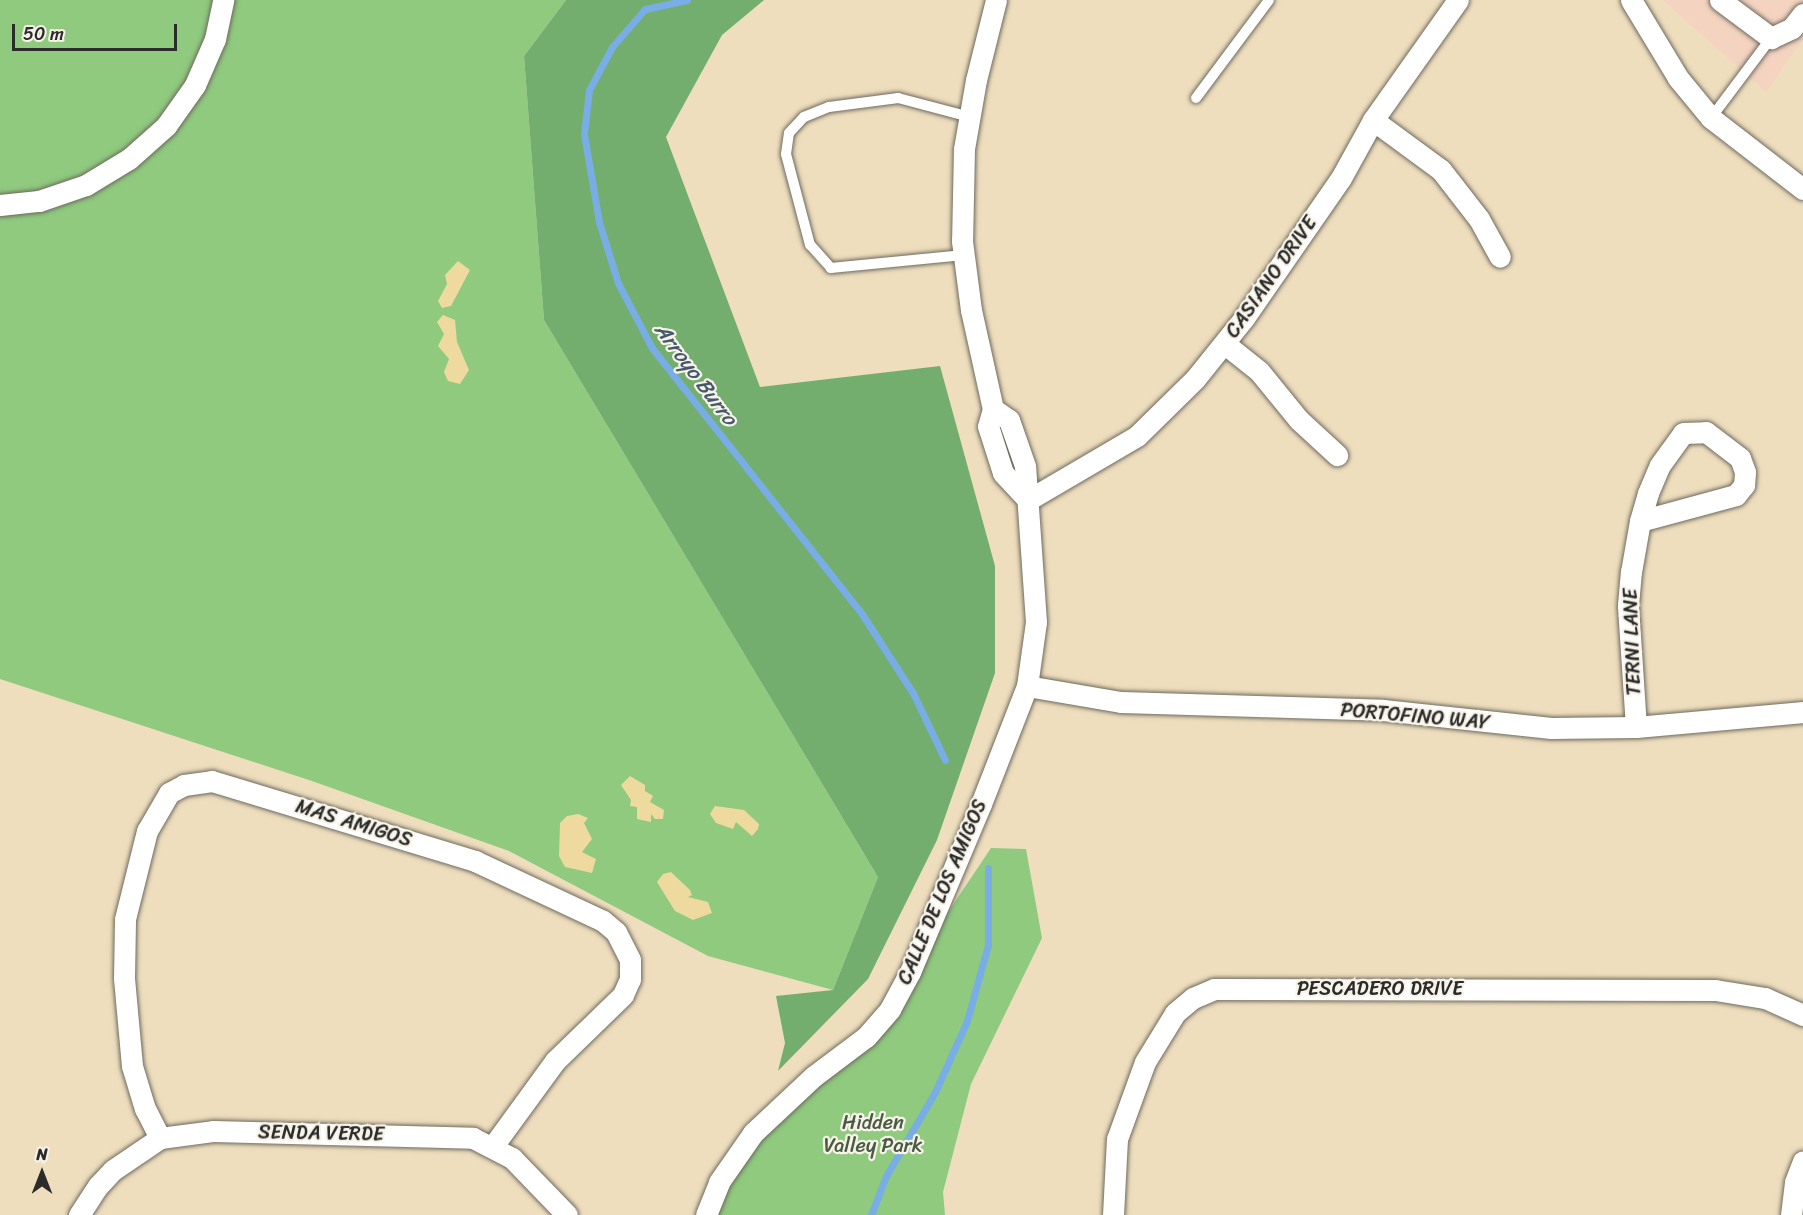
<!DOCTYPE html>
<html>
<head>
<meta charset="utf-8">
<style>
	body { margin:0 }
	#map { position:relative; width:1803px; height:1215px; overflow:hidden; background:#eedebe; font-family:Sriracha,sans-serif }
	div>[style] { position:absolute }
	.built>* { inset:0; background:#f4d3c0 }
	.green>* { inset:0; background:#8fca7f }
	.forest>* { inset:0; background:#73ae6e }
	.sand>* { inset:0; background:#eeda9e }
	.stream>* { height:7px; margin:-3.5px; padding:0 3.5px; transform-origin:3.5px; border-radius:3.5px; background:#78ade5 }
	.roads { filter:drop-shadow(0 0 2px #6f6a5e) drop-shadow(0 0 2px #6f6a5e) }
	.service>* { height:10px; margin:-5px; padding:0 5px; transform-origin:5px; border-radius:5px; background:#fff }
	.minor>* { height:21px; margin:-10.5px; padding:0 10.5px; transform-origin:10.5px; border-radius:10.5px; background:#fff }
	span { translate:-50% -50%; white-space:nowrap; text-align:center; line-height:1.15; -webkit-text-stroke:4.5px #f7f3e8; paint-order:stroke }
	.street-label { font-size:20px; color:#2b2b2b }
	.park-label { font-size:20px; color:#495b44 }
	.water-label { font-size:21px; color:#46586c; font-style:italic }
	.north { position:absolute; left:12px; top:1143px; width:60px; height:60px; -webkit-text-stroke:4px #f7f3e8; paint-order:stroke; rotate:0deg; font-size:16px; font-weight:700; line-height:24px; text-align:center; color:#2b2b2b }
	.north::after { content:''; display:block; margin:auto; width:21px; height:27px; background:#2b2b2b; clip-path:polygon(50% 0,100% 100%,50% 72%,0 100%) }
	.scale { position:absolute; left:12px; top:24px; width:165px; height:27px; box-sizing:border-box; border:3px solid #2b2b2b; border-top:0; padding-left:8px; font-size:18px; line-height:21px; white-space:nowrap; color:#2b2b2b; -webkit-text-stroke:4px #f7f3e8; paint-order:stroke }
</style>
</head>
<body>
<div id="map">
	<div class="built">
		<div style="clip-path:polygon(1663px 0,1803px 0,1803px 39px,1766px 92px)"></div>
	</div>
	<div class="green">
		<div style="clip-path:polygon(0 0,566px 0,524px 56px,544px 320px,878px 877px,833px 990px,708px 956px,509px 851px,312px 781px,0 679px)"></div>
		<div style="clip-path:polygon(991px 848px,1026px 849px,1042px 938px,971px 1084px,943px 1192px,945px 1215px,706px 1215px,734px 1156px,865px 1036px)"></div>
	</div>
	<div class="forest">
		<div style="clip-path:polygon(566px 0,764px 0,722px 35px,666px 137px,760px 387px,940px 366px,995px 566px,995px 673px,937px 840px,868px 979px,778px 1071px,785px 1043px,776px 996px,833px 990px,878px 877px,544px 320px,524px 56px)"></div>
	</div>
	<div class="sand">
		<div style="clip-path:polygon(458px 261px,470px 270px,451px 306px,442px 308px,438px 301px,447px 284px,445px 275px)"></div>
		<div style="clip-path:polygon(443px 315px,455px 320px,457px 342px,469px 370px,460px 384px,448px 381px,444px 372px,449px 359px,438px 346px,444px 334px,437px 322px)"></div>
		<div style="clip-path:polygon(630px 776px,645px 785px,645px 791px,653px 796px,650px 802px,664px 810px,663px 819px,655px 819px,651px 814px,651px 822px,637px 819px,637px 807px,630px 806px,631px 800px,621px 785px)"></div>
		<div style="clip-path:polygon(715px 806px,744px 810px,759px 824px,758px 829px,752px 836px,736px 822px,733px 829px,716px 823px,710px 814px)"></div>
		<div style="clip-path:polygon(578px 814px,588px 818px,584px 823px,592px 839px,582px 852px,596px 859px,592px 873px,565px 867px,559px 856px,560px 823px,567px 816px)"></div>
		<div style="clip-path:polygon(671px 872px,690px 890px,692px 895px,688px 897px,708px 902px,712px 913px,693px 920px,675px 911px,657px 882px,663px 874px)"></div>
	</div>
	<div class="stream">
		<div style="left:687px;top:0;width:43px;rotate:167.9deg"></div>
		<div style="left:645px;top:9px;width:50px;rotate:131deg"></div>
		<div style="left:612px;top:47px;width:49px;rotate:118.1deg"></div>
		<div style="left:589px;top:90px;width:44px;rotate:96.5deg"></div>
		<div style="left:584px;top:134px;width:89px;rotate:80.3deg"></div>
		<div style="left:599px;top:222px;width:64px;rotate:72.7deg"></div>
		<div style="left:618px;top:283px;width:73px;rotate:62.4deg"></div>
		<div style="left:652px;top:348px;width:339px;rotate:51.7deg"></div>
		<div style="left:862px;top:614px;width:94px;rotate:57.2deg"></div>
		<div style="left:913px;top:693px;width:74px;rotate:64.5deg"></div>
		<div style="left:871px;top:1215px;width:42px;rotate:-69deg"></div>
		<div style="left:886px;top:1176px;width:97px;rotate:-59.7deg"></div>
		<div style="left:935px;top:1092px;width:78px;rotate:-65.7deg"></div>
		<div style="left:967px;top:1021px;width:79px;rotate:-74.6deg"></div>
		<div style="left:988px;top:945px;width:77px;rotate:-90deg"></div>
	</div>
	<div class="roads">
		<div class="service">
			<div style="left:1196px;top:98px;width:122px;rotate:-53.3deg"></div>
			<div style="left:1711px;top:118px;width:100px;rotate:-53.1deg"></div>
			<div style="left:964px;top:255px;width:134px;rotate:174.4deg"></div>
			<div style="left:831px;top:268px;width:31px;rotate:-132deg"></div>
			<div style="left:810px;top:245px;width:94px;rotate:-104.8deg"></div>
			<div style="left:786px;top:154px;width:21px;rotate:-82deg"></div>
			<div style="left:789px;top:133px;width:22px;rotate:-47deg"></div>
			<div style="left:804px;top:117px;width:27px;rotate:-22deg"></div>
			<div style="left:829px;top:107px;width:70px;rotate:-7.4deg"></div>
			<div style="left:898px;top:98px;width:74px;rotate:14.8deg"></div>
		</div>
		<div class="minor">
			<div style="left:996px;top:0;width:82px;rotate:104deg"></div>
			<div style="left:976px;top:80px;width:70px;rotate:99.9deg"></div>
			<div style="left:964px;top:149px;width:92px;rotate:91.2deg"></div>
			<div style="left:962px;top:241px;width:70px;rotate:82.6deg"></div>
			<div style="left:971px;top:310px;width:101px;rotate:77.5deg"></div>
			<div style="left:993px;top:409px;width:18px;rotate:106deg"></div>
			<div style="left:988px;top:426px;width:49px;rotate:72.3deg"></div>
			<div style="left:1003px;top:473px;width:37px;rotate:47deg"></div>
			<div style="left:1631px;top:0;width:91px;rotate:58.9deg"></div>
			<div style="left:1678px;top:78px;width:52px;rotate:50.5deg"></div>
			<div style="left:1711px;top:118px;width:116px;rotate:37.7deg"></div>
			<div style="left:1720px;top:0;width:64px;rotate:36.7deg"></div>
			<div style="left:1771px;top:38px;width:23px;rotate:-25deg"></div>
			<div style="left:1792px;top:28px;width:18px;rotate:-52deg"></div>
			<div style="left:1373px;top:120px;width:84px;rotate:36.3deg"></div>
			<div style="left:1441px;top:170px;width:62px;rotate:52.2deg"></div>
			<div style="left:1479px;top:219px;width:43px;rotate:61.1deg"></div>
			<div style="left:0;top:205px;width:39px;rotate:-6deg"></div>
			<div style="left:39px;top:201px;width:50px;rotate:-18.8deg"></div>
			<div style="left:86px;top:185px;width:50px;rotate:-31.2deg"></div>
			<div style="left:129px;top:159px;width:50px;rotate:-41.7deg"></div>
			<div style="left:166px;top:126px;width:50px;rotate:-54.7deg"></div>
			<div style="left:195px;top:85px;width:50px;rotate:-66.5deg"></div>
			<div style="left:215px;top:39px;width:40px;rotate:-78deg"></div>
			<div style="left:1225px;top:344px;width:43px;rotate:38.5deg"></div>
			<div style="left:1259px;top:371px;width:63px;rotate:50.8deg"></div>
			<div style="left:1299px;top:420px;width:52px;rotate:42.6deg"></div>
			<div style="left:1028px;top:500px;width:126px;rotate:-30.4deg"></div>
			<div style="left:1137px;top:436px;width:81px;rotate:-44.5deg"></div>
			<div style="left:1195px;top:379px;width:78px;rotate:-51.2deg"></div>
			<div style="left:1244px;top:318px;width:170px;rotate:-55.3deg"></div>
			<div style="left:1341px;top:178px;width:66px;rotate:-61.1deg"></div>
			<div style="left:1373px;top:120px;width:147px;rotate:-54.7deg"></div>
			<div style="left:1027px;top:686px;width:95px;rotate:9.7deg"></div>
			<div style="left:1121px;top:702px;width:262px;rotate:1.7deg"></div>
			<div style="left:1383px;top:710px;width:169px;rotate:6.1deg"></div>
			<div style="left:1551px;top:728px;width:85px;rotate:-0.7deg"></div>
			<div style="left:1636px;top:727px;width:168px;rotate:-5.1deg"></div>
			<div style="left:1636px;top:727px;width:122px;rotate:-93.8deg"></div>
			<div style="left:1628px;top:605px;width:33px;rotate:-85deg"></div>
			<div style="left:1631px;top:572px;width:52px;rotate:-80deg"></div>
			<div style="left:1640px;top:521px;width:29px;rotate:-74deg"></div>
			<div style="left:1648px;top:493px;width:30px;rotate:-67deg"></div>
			<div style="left:1660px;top:465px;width:39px;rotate:-54deg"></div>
			<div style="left:1683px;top:433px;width:23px;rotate:-2deg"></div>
			<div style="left:1706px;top:432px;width:43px;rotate:37.4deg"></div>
			<div style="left:1740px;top:458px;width:15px;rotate:70deg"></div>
			<div style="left:1745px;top:472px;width:13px;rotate:94deg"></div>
			<div style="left:1744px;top:485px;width:13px;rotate:129deg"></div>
			<div style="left:1736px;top:495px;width:99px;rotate:164.8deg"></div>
			<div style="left:160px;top:1138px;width:33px;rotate:-117deg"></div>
			<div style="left:145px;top:1109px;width:45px;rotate:-106.8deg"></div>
			<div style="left:132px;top:1066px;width:88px;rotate:-95.2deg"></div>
			<div style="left:124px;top:978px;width:59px;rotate:-89deg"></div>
			<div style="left:125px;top:919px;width:91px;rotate:-76deg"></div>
			<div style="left:147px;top:831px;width:44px;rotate:-59.9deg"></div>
			<div style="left:169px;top:793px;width:17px;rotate:-28deg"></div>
			<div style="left:184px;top:785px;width:28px;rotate:-8deg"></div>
			<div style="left:212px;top:781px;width:275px;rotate:16.9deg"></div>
			<div style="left:475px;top:861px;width:141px;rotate:25.1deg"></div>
			<div style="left:603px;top:921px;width:17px;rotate:40deg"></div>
			<div style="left:616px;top:932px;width:31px;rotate:63deg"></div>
			<div style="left:630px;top:960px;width:19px;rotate:90deg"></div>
			<div style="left:630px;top:979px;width:17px;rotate:114deg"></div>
			<div style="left:623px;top:995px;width:95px;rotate:135.9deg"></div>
			<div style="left:555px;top:1061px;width:105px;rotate:126.1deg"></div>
			<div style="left:79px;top:1215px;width:35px;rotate:-57deg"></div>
			<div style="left:98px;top:1186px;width:22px;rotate:-47deg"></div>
			<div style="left:113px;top:1170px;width:57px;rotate:-34.2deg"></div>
			<div style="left:160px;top:1138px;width:53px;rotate:-7.5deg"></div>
			<div style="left:213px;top:1131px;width:260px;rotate:1.5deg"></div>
			<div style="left:473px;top:1138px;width:44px;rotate:27.1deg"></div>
			<div style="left:512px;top:1158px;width:79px;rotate:46deg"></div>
			<div style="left:706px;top:1215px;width:35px;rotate:-68deg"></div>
			<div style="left:719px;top:1182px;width:60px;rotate:-55.2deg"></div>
			<div style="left:753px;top:1133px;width:83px;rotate:-43.1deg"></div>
			<div style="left:814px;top:1076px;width:65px;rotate:-36.9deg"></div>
			<div style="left:866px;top:1037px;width:37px;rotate:-49deg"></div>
			<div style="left:890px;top:1009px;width:42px;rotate:-61.6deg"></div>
			<div style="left:910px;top:972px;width:182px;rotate:-67.1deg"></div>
			<div style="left:981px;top:804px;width:127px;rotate:-68.7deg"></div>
			<div style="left:1027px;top:686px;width:65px;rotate:-82deg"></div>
			<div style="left:1036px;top:622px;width:156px;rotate:-94deg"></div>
			<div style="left:1025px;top:466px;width:49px;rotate:-109.2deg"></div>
			<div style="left:1009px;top:420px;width:19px;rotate:-145deg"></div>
			<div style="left:1113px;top:1215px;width:76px;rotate:-87deg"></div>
			<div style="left:1117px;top:1139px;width:82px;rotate:-70deg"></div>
			<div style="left:1145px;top:1062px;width:57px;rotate:-58.5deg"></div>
			<div style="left:1175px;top:1013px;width:23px;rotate:-40deg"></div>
			<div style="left:1193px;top:998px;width:23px;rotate:-23deg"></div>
			<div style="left:1214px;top:989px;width:501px;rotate:0.11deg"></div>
			<div style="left:1715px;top:990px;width:51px;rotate:9.1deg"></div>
			<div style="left:1765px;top:998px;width:42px;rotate:24.1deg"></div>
			<div style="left:1791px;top:1215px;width:33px;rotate:-83deg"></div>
			<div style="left:1795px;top:1182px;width:22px;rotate:-69deg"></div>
		</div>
	</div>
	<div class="street-label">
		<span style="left:1271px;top:277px;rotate:-55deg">CASIANO DRIVE</span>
		<span style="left:1632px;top:642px;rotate:-92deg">TERNI LANE</span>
		<span style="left:1415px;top:716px;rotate:5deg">PORTOFINO WAY</span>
		<span style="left:354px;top:823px;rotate:17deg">MAS AMIGOS</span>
		<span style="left:942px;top:892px;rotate:-67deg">CALLE DE LOS AMIGOS</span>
		<span style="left:1380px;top:988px">PESCADERO DRIVE</span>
		<span style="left:321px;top:1133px;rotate:1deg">SENDA VERDE</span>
	</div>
	<div class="park-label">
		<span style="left:873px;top:1134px">Hidden<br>Valley Park</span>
	</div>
	<div class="water-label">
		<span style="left:696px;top:374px;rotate:53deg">Arroyo Burro</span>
	</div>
	<div class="north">N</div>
	<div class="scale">50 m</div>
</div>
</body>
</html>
